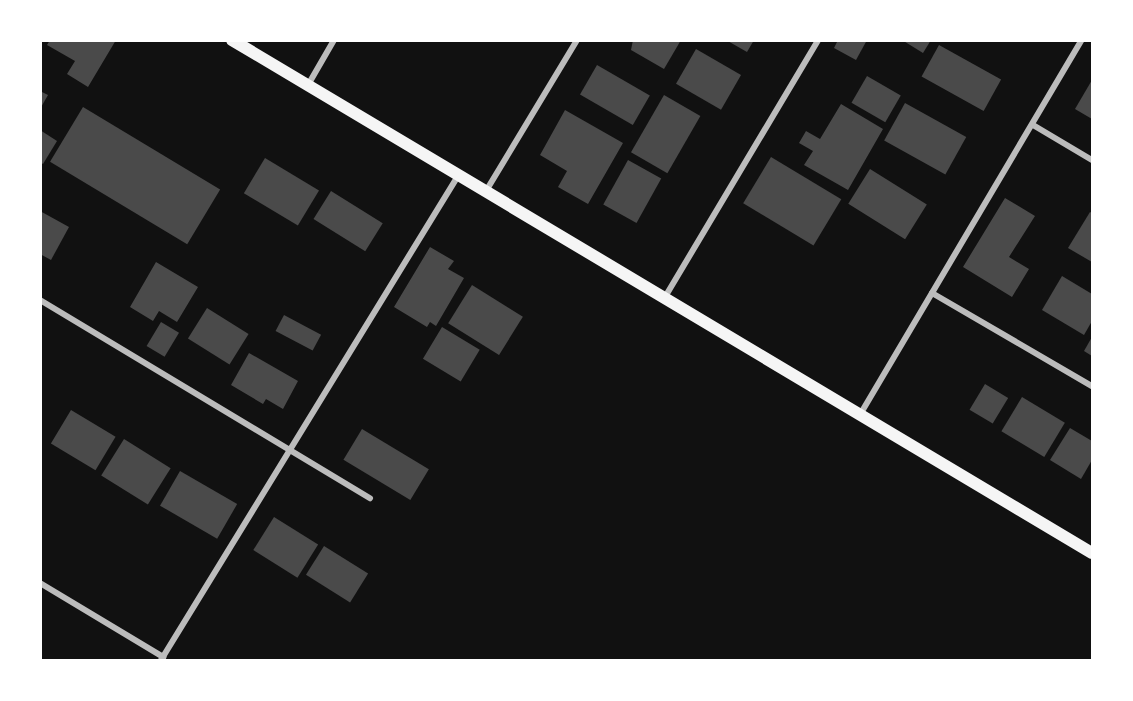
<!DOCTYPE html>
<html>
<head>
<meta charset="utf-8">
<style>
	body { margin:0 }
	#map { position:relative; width:1133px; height:701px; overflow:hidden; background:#111; font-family:"PT Sans Narrow",sans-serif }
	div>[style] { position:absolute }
	.building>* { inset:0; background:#4a4a4a; transform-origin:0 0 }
	.minor>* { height:6px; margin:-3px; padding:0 3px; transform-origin:3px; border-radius:3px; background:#bcbcbc }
	.secondary>* { height:12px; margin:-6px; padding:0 6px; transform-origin:6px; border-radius:6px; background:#f5f5f5 }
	span { translate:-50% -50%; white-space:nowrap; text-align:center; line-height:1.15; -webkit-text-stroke:4.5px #fff; paint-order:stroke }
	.frame { position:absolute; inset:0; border:42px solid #fff; pointer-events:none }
</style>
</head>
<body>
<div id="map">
	<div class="building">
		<div style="clip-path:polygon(50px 40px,116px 40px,88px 87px,67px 74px,75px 61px,47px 45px)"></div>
		<div style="clip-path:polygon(633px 40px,681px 40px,664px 69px,631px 50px)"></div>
		<div style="clip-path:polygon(726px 40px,754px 40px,747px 52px)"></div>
		<div style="clip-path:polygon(838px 40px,867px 40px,856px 60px,834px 48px)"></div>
		<div style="clip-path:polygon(902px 40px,931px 40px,923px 53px)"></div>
		<div style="left:939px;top:45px;width:71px;height:36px;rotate:29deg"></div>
		<div style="left:696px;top:49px;width:52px;height:40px;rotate:30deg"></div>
		<div style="left:597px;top:65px;width:61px;height:34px;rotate:30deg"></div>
		<div style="left:867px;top:76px;width:39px;height:31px;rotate:30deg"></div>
		<div style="clip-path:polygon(1092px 80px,1092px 119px,1075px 109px)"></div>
		<div style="clip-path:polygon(40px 91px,48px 95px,40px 109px)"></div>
		<div style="left:664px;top:95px;width:42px;height:66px;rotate:30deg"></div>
		<div style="left:905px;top:103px;width:70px;height:43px;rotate:29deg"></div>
		<div style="clip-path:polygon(841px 104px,883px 129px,848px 190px,804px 165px,813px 151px,799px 143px,806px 131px,820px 139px)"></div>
		<div style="left:83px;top:107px;width:160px;height:64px;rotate:31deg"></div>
		<div style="clip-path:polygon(565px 110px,623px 143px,588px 204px,558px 187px,567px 171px,540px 155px)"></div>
		<div style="clip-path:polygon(40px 130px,57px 141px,43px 164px,40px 162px)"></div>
		<div style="left:771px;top:157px;width:82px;height:54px;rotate:31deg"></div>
		<div style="left:265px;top:158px;width:63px;height:41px;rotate:31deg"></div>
		<div style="left:628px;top:160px;width:38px;height:51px;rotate:29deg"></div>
		<div style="left:870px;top:169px;width:67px;height:41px;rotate:32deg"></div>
		<div style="left:331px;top:191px;width:61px;height:33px;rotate:32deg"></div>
		<div style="clip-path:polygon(1005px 198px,1035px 216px,1009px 257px,1029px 269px,1012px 297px,963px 267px)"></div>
		<div style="clip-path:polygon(40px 211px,69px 227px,51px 260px,40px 254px)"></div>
		<div style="clip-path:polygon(1090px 212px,1092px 213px,1092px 262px,1068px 248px)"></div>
		<div style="clip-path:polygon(430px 247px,454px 261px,448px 269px,464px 278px,436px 326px,430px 322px,427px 327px,394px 307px)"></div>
		<div style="clip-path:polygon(156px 262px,198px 287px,177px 322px,159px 311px,153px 321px,130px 307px)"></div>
		<div style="clip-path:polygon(1062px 276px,1092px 294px,1092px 321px,1084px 335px,1042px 310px)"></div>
		<div style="left:472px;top:285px;width:60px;height:45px;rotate:32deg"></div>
		<div style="left:207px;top:308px;width:49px;height:36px;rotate:32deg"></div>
		<div style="left:284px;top:315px;width:42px;height:18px;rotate:28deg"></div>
		<div style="left:161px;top:322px;width:21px;height:28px;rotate:31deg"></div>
		<div style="left:442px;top:327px;width:44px;height:37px;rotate:31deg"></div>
		<div style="clip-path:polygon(1092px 337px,1092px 356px,1084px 351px)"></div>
		<div style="clip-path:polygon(249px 353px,298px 381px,283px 409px,266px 399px,263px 404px,231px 385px)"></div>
		<div style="left:985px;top:384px;width:27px;height:30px;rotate:31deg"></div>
		<div style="left:1022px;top:397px;width:50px;height:40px;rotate:31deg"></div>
		<div style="left:71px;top:410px;width:52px;height:39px;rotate:31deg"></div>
		<div style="clip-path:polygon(1070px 428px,1092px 441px,1092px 460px,1081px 479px,1050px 460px)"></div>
		<div style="left:362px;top:429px;width:78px;height:36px;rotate:31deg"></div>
		<div style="left:124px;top:439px;width:55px;height:43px;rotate:32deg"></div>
		<div style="left:180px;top:471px;width:66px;height:40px;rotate:30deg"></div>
		<div style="left:274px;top:517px;width:52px;height:39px;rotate:32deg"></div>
		<div style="left:324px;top:546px;width:52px;height:34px;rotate:32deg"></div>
	</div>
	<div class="minor">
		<div style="left:308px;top:85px;width:52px;rotate:-60deg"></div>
		<div style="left:1033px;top:125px;width:69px;rotate:30.7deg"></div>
		<div style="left:486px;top:191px;width:176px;rotate:-58.9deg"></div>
		<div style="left:932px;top:293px;width:185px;rotate:30.2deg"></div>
		<div style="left:665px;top:297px;width:299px;rotate:-59.2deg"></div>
		<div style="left:40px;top:300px;width:385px;rotate:31deg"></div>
		<div style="left:861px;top:413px;width:434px;rotate:-59.4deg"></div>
		<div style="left:40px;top:583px;width:144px;rotate:31deg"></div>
		<div style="left:161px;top:660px;width:568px;rotate:-58.47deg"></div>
	</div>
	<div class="secondary">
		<div style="left:232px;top:40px;width:1001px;rotate:30.82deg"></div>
	</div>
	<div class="frame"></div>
</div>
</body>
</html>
